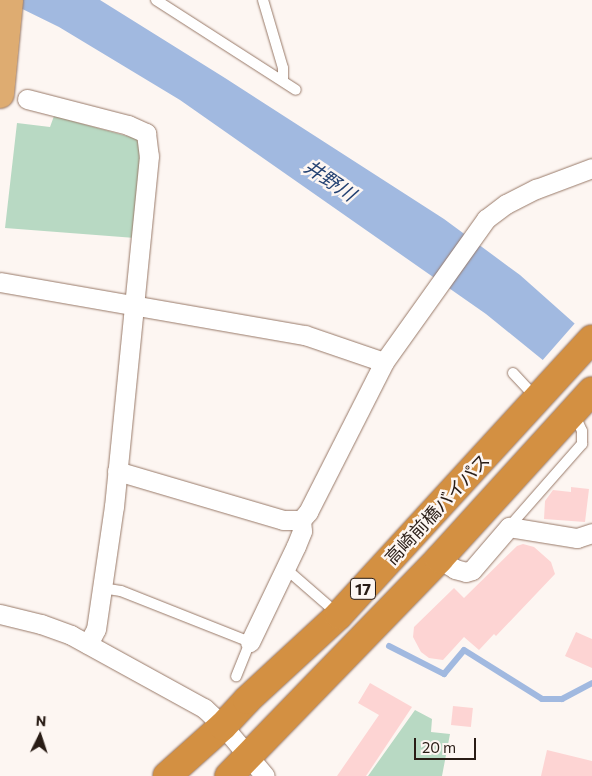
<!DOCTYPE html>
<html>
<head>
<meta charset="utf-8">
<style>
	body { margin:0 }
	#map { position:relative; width:592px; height:776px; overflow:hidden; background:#fdf6f2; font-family:Commissioner,"Noto Sans JP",sans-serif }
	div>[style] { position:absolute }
	.green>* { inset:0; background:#b8d9c3 }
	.water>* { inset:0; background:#a1b9e0 }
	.pier>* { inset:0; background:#fdf6f2 }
	.stream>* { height:6px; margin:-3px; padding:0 3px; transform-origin:3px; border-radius:3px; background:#a1b9e0 }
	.building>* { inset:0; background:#fdd4d3; transform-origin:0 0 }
	.roads { filter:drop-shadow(0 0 1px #987968) drop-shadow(0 0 1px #987968) }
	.service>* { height:10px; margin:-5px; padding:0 5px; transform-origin:5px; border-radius:5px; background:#fff }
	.minor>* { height:19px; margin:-9.5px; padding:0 9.5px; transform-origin:9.5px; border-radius:9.5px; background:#fff }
	.primary>* { height:28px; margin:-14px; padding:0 14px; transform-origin:14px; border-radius:14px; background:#deac71 }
	.trunk>* { height:28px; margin:-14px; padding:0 14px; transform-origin:14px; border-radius:14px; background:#d39042 }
	span { translate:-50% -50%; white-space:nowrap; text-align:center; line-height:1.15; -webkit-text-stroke:5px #fdf6f2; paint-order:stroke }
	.shield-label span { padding:1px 4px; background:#fdf6f2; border:1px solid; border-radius:4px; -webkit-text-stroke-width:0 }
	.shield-label { font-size:16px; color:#291c15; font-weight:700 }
	.street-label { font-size:18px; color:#291c15 }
	.water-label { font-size:19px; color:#234172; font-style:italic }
	.north { position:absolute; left:15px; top:711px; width:50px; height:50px; -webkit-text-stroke:4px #fdf6f2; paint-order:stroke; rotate:4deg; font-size:14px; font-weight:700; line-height:20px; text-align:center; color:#291c15 }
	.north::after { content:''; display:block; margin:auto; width:18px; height:22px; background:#291c15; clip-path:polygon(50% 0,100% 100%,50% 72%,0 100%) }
	.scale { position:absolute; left:414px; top:738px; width:62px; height:22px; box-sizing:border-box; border:2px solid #291c15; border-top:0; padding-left:6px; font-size:15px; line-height:18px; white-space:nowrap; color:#291c15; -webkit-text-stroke:4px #fdf6f2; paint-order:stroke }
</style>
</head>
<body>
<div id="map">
	<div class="green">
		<div style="clip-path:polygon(54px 116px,138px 139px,142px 157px,135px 238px,5px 228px,17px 123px,50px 127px)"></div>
		<div style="clip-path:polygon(415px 710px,432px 719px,431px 732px,450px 734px,442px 776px,368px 776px)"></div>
	</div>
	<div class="water">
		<div style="clip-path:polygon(4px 0,100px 0,225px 78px,444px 219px,520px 275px,592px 339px,592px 400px,486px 314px,180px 100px,59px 27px)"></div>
	</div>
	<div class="pier">
		<div style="clip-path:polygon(576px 322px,592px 336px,592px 402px,541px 362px)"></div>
	</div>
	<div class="stream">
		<div style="left:389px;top:646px;width:62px;rotate:27deg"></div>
		<div style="left:444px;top:674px;width:31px;rotate:-50deg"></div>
		<div style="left:464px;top:650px;width:92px;rotate:32.1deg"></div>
		<div style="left:542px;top:699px;width:20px"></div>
		<div style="left:562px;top:699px;width:34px;rotate:-28deg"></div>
	</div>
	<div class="building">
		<div style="clip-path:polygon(571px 487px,589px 489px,585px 522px,544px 519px,545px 501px,553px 490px,571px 492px)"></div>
		<div style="clip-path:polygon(523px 544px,534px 547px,551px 562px,555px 574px,496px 636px,494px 634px,479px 650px,464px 637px,443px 660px,429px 658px,421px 652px,413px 637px,414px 627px,454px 588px,464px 598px,517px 546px)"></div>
		<div style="clip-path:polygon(576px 632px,592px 639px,592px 668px,565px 656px)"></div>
		<div style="clip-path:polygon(370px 683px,412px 707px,366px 776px,337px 776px,379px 715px,358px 703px)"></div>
		<div style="left:453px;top:706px;width:20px;height:19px;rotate:6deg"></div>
		<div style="clip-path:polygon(547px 750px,592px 761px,592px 776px,541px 776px)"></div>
	</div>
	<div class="roads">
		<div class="service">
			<div style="left:156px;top:0;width:166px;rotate:32.7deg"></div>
			<div style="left:263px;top:0;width:71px;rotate:73.6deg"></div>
			<div style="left:283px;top:68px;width:13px;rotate:90deg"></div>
			<div style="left:513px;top:373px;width:35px;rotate:47deg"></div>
			<div style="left:509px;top:527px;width:111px;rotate:-48.7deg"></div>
			<div style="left:582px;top:444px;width:13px;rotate:-90deg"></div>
			<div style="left:582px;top:431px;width:20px;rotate:-114deg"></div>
			<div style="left:285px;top:568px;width:72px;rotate:41deg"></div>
			<div style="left:102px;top:588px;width:19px;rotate:9deg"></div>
			<div style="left:121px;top:591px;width:139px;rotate:21.6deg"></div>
			<div style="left:250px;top:642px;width:37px;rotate:112deg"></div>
		</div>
		<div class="minor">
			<div style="left:27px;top:99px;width:104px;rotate:14.4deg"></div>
			<div style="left:128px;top:125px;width:20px;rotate:24deg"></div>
			<div style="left:146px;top:133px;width:23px;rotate:83deg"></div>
			<div style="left:149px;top:156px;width:352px;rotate:95.7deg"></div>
			<div style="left:114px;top:506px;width:124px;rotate:98.3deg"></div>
			<div style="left:96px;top:629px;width:17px;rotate:118deg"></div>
			<div style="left:0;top:282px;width:310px;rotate:9.9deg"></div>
			<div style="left:305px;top:335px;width:83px;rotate:18.9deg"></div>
			<div style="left:117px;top:471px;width:173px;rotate:16.4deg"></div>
			<div style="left:283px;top:520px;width:18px"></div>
			<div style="left:301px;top:520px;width:11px;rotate:-49deg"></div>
			<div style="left:308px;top:512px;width:168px;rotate:-63.1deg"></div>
			<div style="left:384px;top:362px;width:176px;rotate:-54.5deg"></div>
			<div style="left:486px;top:219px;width:25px;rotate:-37deg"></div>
			<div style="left:506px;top:204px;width:34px;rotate:-27deg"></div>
			<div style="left:536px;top:189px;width:60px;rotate:-20.6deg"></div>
			<div style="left:439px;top:559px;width:19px;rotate:32deg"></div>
			<div style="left:455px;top:569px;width:11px;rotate:15deg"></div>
			<div style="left:466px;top:572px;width:6px;rotate:-18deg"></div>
			<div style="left:472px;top:570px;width:57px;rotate:-49.3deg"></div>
			<div style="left:509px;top:527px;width:69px;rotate:9.2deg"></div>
			<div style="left:577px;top:538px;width:16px;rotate:-18deg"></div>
			<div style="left:0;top:614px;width:42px;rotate:13.7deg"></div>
			<div style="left:41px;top:624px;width:32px;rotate:20deg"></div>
			<div style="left:71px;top:635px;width:152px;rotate:28.8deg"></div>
			<div style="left:204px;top:708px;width:26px;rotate:43deg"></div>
			<div style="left:223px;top:726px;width:65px;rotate:50deg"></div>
			<div style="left:250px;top:642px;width:106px;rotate:-64.4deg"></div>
			<div style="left:296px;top:546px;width:16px;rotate:-68deg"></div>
			<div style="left:302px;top:531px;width:11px;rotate:-95deg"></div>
		</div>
		<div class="primary">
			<div style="left:0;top:94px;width:94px;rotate:-84.5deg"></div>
		</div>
		<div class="trunk">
			<div style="left:167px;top:776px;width:75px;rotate:-41.8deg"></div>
			<div style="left:223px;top:726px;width:35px;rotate:-47deg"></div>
			<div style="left:247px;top:700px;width:125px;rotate:-42.7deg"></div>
			<div style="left:339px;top:615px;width:374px;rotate:-47.5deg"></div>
			<div style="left:229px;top:776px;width:302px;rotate:-45.9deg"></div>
			<div style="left:439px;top:559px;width:227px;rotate:-47.7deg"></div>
		</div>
	</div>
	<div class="shield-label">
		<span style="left:363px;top:589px">17</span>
	</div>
	<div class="street-label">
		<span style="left:437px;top:509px;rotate:-47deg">高崎前橋バイパス</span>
	</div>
	<div class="water-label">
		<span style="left:330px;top:180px;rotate:34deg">井野川</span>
	</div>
	<div class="north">N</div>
	<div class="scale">20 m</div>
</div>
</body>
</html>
